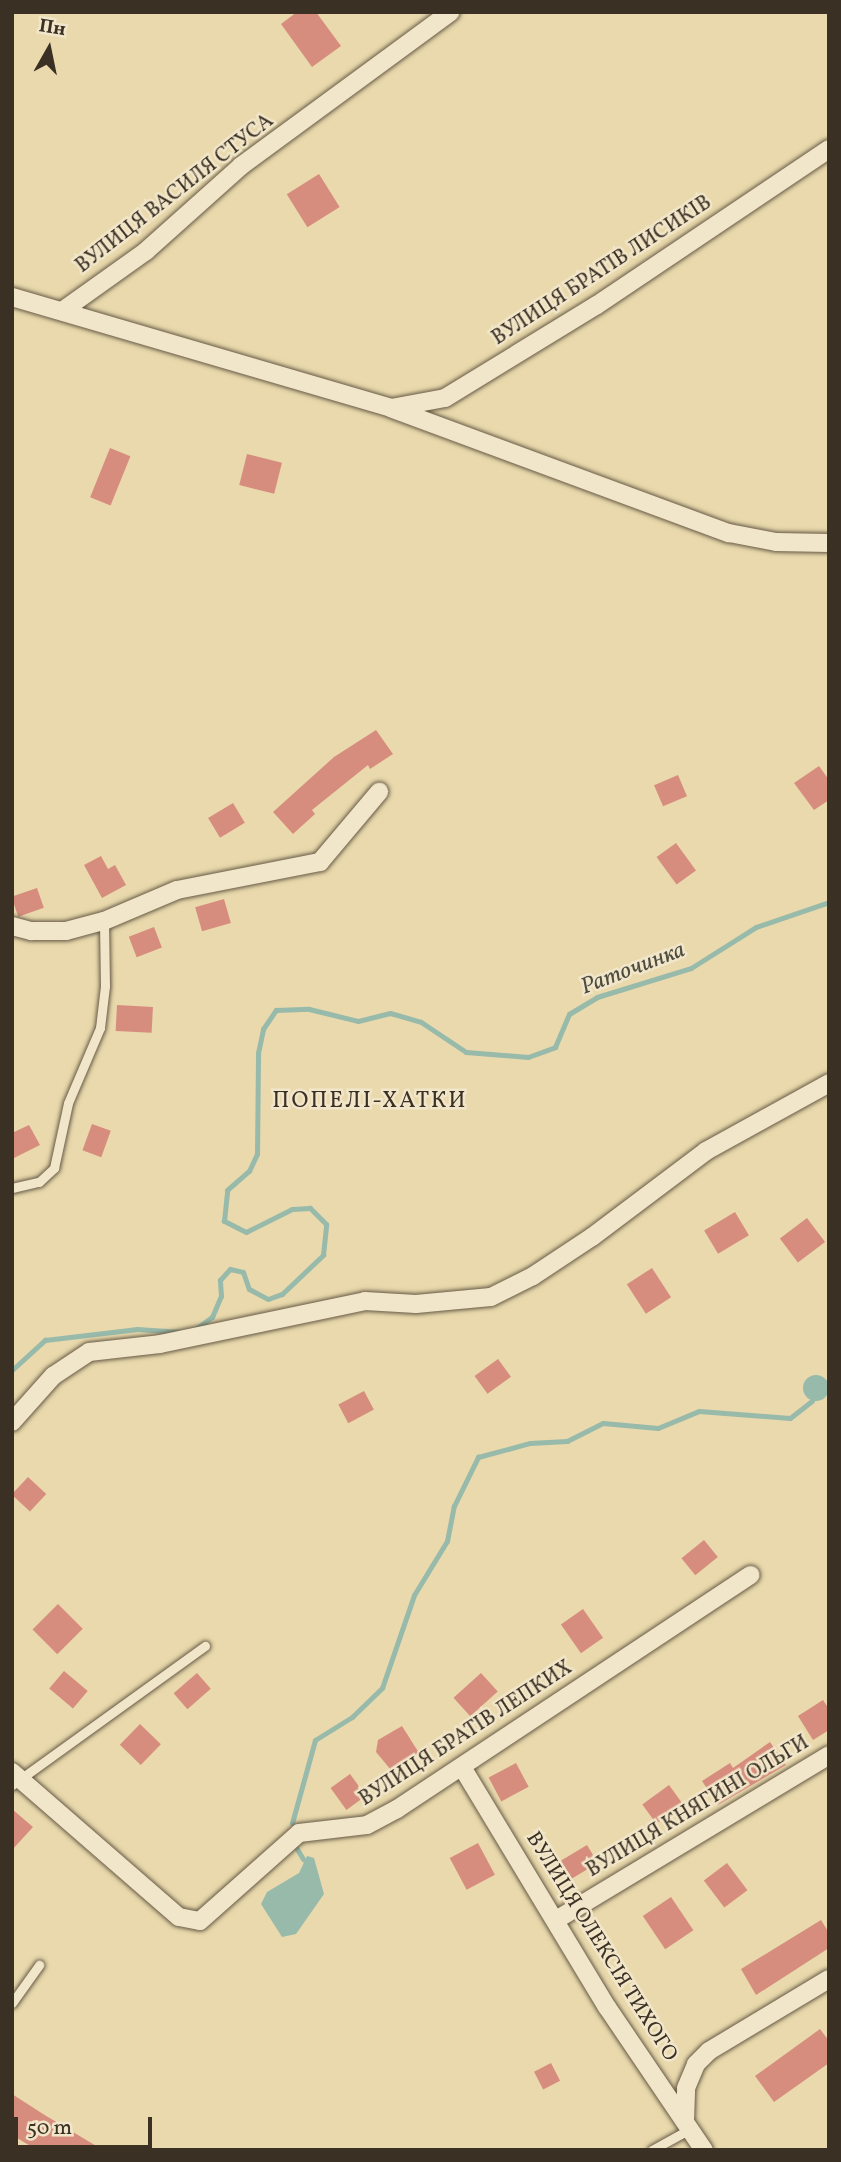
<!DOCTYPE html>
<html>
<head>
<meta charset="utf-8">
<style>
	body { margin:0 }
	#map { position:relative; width:841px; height:2162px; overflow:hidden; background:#e9d9ac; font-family:Vollkorn,serif }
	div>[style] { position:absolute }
	.water>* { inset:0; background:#97baab }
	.round { border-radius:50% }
	.stream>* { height:5px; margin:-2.5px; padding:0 2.5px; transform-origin:2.5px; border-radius:2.5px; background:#97baab }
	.building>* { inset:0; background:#d78d7e; transform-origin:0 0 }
	.roads { filter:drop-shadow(0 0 2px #665a46) drop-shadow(0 0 2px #665a46) }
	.lane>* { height:9px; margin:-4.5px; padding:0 4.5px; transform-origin:4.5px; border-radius:4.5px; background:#f1e6c9 }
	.street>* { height:18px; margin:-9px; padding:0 9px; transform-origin:9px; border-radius:9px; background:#f1e6c9 }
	span { translate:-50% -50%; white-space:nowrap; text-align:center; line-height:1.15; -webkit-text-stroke:5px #f1e6c9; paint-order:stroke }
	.street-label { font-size:21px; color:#3b3024 }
	.water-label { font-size:23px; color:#4d4c3f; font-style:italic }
	.neighbourhood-label { font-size:23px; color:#3b3024; letter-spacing:2px }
	.frame { position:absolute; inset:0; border:14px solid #3b3024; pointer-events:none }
	.north { position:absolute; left:14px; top:14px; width:70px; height:70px; -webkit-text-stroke:5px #f1e6c9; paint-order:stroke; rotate:9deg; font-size:19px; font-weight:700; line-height:28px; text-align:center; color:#3b3024 }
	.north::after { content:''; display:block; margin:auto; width:24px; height:32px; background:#3b3024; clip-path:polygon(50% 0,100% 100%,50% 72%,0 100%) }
	.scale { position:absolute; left:14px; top:2117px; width:138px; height:32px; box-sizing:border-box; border:4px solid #3b3024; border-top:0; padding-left:9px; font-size:21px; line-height:24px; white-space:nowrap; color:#3b3024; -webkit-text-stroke:5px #f1e6c9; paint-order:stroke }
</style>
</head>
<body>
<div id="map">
	<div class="water">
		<div class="round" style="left:803px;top:1375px;width:26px;height:26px"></div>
		<div style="clip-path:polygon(307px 1856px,314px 1858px,324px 1894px,296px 1934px,282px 1937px,261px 1904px,267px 1892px,299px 1873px)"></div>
	</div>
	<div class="stream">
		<div style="left:194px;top:1330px;width:22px;rotate:-36deg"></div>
		<div style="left:212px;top:1317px;width:23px;rotate:-67deg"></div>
		<div style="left:221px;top:1296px;width:16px;rotate:-94deg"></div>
		<div style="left:220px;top:1280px;width:15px;rotate:-48deg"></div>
		<div style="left:230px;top:1269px;width:13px;rotate:13deg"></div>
		<div style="left:243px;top:1272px;width:18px;rotate:71deg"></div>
		<div style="left:249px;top:1289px;width:21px;rotate:28deg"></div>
		<div style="left:268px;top:1299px;width:15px;rotate:-20deg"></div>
		<div style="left:282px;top:1294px;width:57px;rotate:-43.6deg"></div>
		<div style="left:323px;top:1255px;width:31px;rotate:-84deg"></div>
		<div style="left:326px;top:1224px;width:23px;rotate:-135deg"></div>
		<div style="left:310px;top:1208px;width:18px;rotate:177deg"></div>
		<div style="left:292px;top:1209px;width:51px;rotate:153.4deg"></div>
		<div style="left:246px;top:1232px;width:25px;rotate:-153deg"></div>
		<div style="left:224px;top:1221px;width:31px;rotate:-84deg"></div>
		<div style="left:227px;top:1190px;width:29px;rotate:-41deg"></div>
		<div style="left:249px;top:1171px;width:19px;rotate:-65deg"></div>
		<div style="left:257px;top:1154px;width:101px;rotate:-89.4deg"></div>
		<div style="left:258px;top:1053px;width:25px;rotate:-78deg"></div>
		<div style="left:263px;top:1029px;width:23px;rotate:-56deg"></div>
		<div style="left:276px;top:1010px;width:33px;rotate:-2deg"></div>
		<div style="left:309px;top:1009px;width:50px;rotate:13.8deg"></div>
		<div style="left:358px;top:1021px;width:33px;rotate:-14deg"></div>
		<div style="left:390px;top:1013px;width:32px;rotate:16deg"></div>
		<div style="left:421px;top:1022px;width:54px;rotate:33.7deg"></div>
		<div style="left:466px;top:1052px;width:62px;rotate:4.6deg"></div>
		<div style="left:528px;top:1057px;width:29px;rotate:-20deg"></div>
		<div style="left:555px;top:1047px;width:36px;rotate:-67deg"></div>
		<div style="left:569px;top:1014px;width:33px;rotate:-31deg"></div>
		<div style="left:597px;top:997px;width:98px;rotate:-17.1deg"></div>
		<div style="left:691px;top:968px;width:77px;rotate:-32.2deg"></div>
		<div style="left:756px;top:927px;width:77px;rotate:-18.9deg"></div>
		<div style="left:12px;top:1370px;width:45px;rotate:-42.3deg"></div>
		<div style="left:45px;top:1340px;width:93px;rotate:-6.8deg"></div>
		<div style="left:137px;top:1329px;width:45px;rotate:3.8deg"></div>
		<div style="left:292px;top:1823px;width:86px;rotate:-74.5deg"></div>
		<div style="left:315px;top:1740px;width:44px;rotate:-31.9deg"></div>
		<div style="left:352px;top:1717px;width:42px;rotate:-44deg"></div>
		<div style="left:382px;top:1688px;width:98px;rotate:-71deg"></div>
		<div style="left:414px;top:1595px;width:63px;rotate:-58.6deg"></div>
		<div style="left:447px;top:1541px;width:36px;rotate:-79deg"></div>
		<div style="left:454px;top:1506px;width:55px;rotate:-63.9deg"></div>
		<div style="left:478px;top:1457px;width:54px;rotate:-15.1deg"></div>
		<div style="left:530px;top:1443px;width:37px;rotate:-3deg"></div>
		<div style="left:567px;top:1441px;width:40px;rotate:-26.6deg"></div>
		<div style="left:603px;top:1423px;width:55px;rotate:5.2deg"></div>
		<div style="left:658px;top:1428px;width:44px;rotate:-22.5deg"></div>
		<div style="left:699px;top:1411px;width:91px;rotate:4.4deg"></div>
		<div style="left:790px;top:1418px;width:28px;rotate:-38deg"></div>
		<div style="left:297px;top:1849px;width:12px;rotate:59deg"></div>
	</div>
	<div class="building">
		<div style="clip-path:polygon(297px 12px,316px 12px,341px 46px,312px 67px,281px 24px)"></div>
		<div style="left:319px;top:174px;width:39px;height:38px;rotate:58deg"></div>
		<div style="left:110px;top:448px;width:22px;height:53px;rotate:22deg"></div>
		<div style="left:247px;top:454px;width:36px;height:32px;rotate:14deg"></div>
		<div style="clip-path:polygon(376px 730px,393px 754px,370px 769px,368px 765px,312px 810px,315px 814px,293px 834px,273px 812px,334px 757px)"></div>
		<div style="clip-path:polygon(819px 766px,829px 780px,829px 800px,814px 810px,794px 783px)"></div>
		<div style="left:678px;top:775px;width:23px;height:26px;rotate:67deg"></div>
		<div style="left:233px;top:803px;width:23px;height:29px;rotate:59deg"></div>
		<div style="left:676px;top:843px;width:34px;height:24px;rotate:54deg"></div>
		<div style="clip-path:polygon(101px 856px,108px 869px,115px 865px,126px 885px,102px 898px,84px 865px)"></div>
		<div style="left:37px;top:888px;width:21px;height:27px;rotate:71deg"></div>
		<div style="left:224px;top:899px;width:25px;height:30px;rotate:74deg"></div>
		<div style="left:154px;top:927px;width:22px;height:27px;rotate:69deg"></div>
		<div style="left:117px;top:1005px;width:36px;height:26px;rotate:3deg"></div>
		<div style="left:92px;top:1124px;width:20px;height:28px;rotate:20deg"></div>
		<div style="clip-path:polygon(29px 1125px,40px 1145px,12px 1159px,12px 1133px)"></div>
		<div style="left:735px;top:1212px;width:27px;height:36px;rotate:59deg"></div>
		<div style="left:807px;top:1218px;width:30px;height:34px;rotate:53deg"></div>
		<div style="left:652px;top:1268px;width:35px;height:30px;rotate:57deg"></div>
		<div style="left:498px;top:1359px;width:22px;height:29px;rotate:54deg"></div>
		<div style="left:364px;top:1391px;width:21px;height:29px;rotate:62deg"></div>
		<div style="left:28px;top:1477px;width:25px;height:24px;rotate:43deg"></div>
		<div style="left:704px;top:1540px;width:22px;height:29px;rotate:51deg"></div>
		<div style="left:58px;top:1604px;width:35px;height:36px;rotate:45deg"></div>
		<div style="left:583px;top:1609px;width:35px;height:27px;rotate:55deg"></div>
		<div style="left:64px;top:1671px;width:31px;height:23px;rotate:40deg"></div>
		<div style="left:197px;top:1673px;width:21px;height:31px;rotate:49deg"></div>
		<div style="left:481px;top:1673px;width:25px;height:37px;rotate:48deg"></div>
		<div style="clip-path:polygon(823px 1700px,829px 1709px,829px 1730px,813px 1740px,798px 1716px)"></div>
		<div style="left:140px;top:1724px;width:29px;height:29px;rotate:44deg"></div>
		<div style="clip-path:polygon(402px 1726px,419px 1753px,391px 1770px,376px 1752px,378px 1740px)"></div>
		<div style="clip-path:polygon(770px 1742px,786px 1765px,718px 1805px,702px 1781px,730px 1763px,733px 1768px)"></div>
		<div style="left:516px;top:1763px;width:27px;height:31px;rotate:62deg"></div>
		<div style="left:350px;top:1774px;width:27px;height:24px;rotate:54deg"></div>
		<div style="left:669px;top:1785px;width:24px;height:33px;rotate:54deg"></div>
		<div style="clip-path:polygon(12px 1809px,33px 1827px,12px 1850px)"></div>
		<div style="left:478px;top:1843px;width:36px;height:32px;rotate:62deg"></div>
		<div style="left:587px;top:1845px;width:21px;height:35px;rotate:59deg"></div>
		<div style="left:727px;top:1863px;width:34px;height:29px;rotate:53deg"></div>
		<div style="left:671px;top:1897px;width:40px;height:34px;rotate:56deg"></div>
		<div style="clip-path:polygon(821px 1920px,829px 1933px,829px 1948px,756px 1995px,741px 1969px)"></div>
		<div style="clip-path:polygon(820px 2029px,829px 2041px,829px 2063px,774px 2102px,755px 2076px)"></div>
		<div style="left:551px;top:2063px;width:20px;height:19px;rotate:63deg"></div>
		<div style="clip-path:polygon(12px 2094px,43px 2114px,103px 2150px,37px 2150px,12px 2135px)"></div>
	</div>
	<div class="roads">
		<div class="lane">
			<div style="left:12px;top:1188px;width:28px;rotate:-13deg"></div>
			<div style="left:39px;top:1182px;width:21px;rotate:-43deg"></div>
			<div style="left:54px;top:1168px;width:66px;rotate:-77.8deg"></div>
			<div style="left:68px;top:1103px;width:82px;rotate:-66.9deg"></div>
			<div style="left:100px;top:1028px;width:42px;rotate:-83.2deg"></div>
			<div style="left:105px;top:986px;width:65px;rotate:-90.9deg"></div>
			<div style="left:12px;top:1785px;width:238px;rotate:-35.8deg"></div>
			<div style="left:12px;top:2003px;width:47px;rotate:-54.6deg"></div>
			<div style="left:652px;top:2150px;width:43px;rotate:-28.9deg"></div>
		</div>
		<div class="street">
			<div style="left:12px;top:297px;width:395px;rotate:16.3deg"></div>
			<div style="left:391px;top:408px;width:55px;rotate:-10.5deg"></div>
			<div style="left:445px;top:398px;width:178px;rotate:-31.5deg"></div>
			<div style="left:597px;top:305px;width:280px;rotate:-33.9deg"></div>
			<div style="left:62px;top:311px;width:103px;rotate:-35.5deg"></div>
			<div style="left:146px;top:251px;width:127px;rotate:-41.8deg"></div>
			<div style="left:241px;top:166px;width:260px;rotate:-36.3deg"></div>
			<div style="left:393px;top:409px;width:358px;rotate:20.3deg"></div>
			<div style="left:729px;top:533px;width:48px;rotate:10.8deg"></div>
			<div style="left:776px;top:542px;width:53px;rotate:1.1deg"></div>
			<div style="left:12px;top:926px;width:20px;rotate:15deg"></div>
			<div style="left:31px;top:931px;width:35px"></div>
			<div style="left:66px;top:931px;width:39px;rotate:-15deg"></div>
			<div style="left:104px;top:921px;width:79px;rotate:-23deg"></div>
			<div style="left:177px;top:890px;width:146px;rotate:-11.1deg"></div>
			<div style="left:320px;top:862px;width:92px;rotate:-49.9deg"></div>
			<div style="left:12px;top:1422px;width:62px;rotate:-48.3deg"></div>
			<div style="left:53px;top:1376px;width:43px;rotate:-33.7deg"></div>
			<div style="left:89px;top:1352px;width:71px;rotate:-6.4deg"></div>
			<div style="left:160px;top:1344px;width:209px;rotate:-11.8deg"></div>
			<div style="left:365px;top:1301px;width:51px;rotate:3.4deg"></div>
			<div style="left:416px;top:1304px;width:75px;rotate:-5.3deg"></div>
			<div style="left:491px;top:1297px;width:47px;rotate:-26.6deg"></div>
			<div style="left:533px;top:1276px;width:71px;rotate:-33.5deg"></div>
			<div style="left:592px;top:1237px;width:143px;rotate:-37deg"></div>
			<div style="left:706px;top:1151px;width:141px;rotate:-28.9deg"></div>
			<div style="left:462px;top:1767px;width:280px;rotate:58.9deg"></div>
			<div style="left:607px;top:2007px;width:173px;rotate:55.9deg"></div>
			<div style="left:12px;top:1772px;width:221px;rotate:41deg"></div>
			<div style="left:179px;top:1917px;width:21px;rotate:11deg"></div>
			<div style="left:200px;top:1921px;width:132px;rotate:-41.6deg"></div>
			<div style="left:299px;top:1833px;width:68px;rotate:-6.7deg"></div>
			<div style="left:367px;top:1825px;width:34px;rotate:-28deg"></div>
			<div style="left:397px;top:1809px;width:424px;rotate:-33.5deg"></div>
			<div style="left:556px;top:1920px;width:319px;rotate:-31.1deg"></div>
			<div style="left:685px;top:2121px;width:33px;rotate:-88deg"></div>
			<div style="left:686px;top:2088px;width:26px;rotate:-67deg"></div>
			<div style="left:696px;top:2064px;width:18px;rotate:-45deg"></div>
			<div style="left:709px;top:2051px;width:140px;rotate:-31deg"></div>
		</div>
	</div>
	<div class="street-label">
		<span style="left:175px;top:194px;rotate:-38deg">ВУЛИЦЯ ВАСИЛЯ СТУСА</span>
		<span style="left:602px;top:271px;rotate:-33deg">ВУЛИЦЯ БРАТІВ ЛИСИКІВ</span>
		<span style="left:466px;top:1734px;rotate:-33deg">ВУЛИЦЯ БРАТІВ ЛЕПКИХ</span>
		<span style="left:698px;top:1807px;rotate:-31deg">ВУЛИЦЯ КНЯГИНІ ОЛЬГИ</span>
		<span style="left:601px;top:1947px;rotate:58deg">ВУЛИЦЯ ОЛЕКСІЯ ТИХОГО</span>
	</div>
	<div class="water-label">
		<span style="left:633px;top:969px;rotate:-21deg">Раточинка</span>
	</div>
	<div class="neighbourhood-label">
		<span style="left:370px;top:1101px">ПОПЕЛІ-ХАТКИ</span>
	</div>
	<div class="frame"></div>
	<div class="north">Пн</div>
	<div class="scale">50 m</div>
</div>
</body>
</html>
